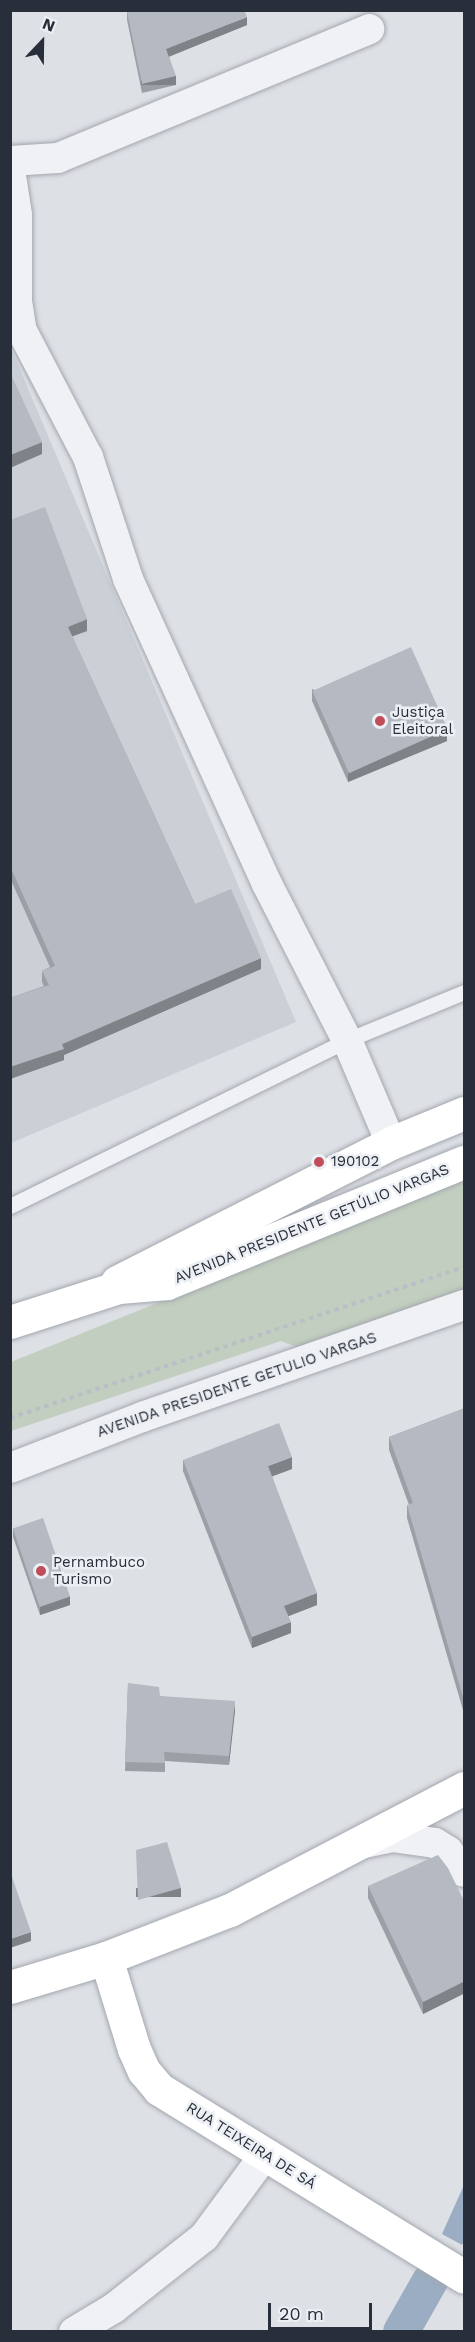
<!DOCTYPE html>
<html>
<head>
<meta charset="utf-8">
<style>
	body { margin:0 }
	#map { position:relative; width:475px; height:2342px; overflow:hidden; background:#dde0e5; font-family:"Work Sans",sans-serif }
	div>[style] { position:absolute }
	.built>* { inset:0; background:#cbcfd6 }
	.green>* { inset:0; background:#c2cebf }
	.water>* { inset:0; background:#9badc2 }
	.canal>* { height:36px; margin:-18px; padding:0 18px; transform-origin:18px; border-radius:18px; background:#9badc2 }
	.path>* { height:4px; margin-top:-2px; transform-origin:0; background:repeating-linear-gradient(90deg,#bbbec4 0 4.5px,transparent 0 9px) }
	.roads { filter:drop-shadow(0 0 2px #a3a7ae) drop-shadow(0 0 2px #a3a7ae) }
	.lane>* { height:15px; margin:-7.5px; padding:0 7.5px; transform-origin:7.5px; border-radius:7.5px; background:#eff1f4 }
	.street>* { height:30px; margin:-15px; padding:0 15px; transform-origin:15px; border-radius:15px; background:#eff1f4 }
	.secondary>* { height:33px; margin:-16.5px; padding:0 16.5px; transform-origin:16.5px; border-radius:16.5px; background:#fff }
	.primary>* { height:33px; margin:-16.5px; padding:0 16.5px; transform-origin:16.5px; border-radius:16.5px; background:#fff }
	.wall>* { inset:0; background:#9c9fa6 }
	.shaded-wall>* { inset:0; background:#7f8287; transform-origin:0 0 }
	.building>* { inset:0; background:#b5b9c1; transform-origin:0 0 }
	.dots>* { width:16px; height:16px; translate:-50% -50%; box-sizing:border-box; border:3px solid #eceff3; border-radius:50% }
	span { translate:-50% -50%; white-space:nowrap; text-align:center; line-height:1.15; -webkit-text-stroke:5px #eceff3; paint-order:stroke }
	.poi-label { font-size:15px; color:#282e3a }
	.left { translate:0 -50%; text-align:left }
	.street-label { font-size:15px; color:#282e3a }
	.frame { position:absolute; inset:0; border:12px solid #282e3a; pointer-events:none }
	.north { position:absolute; left:12px; top:12px; width:60px; height:60px; -webkit-text-stroke:4px #eceff3; paint-order:stroke; rotate:22deg; font-size:16px; font-weight:700; line-height:24px; text-align:center; color:#282e3a }
	.north::after { content:''; display:block; margin:auto; width:21px; height:27px; background:#282e3a; clip-path:polygon(50% 0,100% 100%,50% 72%,0 100%) }
	.scale { position:absolute; left:268px; top:2303px; width:104px; height:27px; box-sizing:border-box; border:3px solid #282e3a; border-top:0; padding-left:8px; font-size:18px; line-height:21px; white-space:nowrap; color:#282e3a; -webkit-text-stroke:4px #eceff3; paint-order:stroke }
</style>
</head>
<body>
<div id="map">
	<div class="built">
		<div style="clip-path:polygon(10px 346px,296px 1022px,11px 1143px,10px 1143px)"></div>
	</div>
	<div class="green">
		<div style="clip-path:polygon(464px 1179px,464px 1308px,321px 1356px,281px 1341px,11px 1431px,11px 1362px)"></div>
	</div>
	<div class="water">
		<div style="clip-path:polygon(464px 2185px,464px 2240px,462px 2245px,442px 2234px)"></div>
	</div>
	<div class="canal">
		<div style="left:401px;top:2332px;width:59px;rotate:-60.4deg"></div>
	</div>
	<div class="path">
		<div style="left:10px;top:1418px;width:478px;rotate:-18.4deg"></div>
	</div>
	<div class="roads">
		<div class="lane">
			<div style="left:10px;top:1206px;width:376px;rotate:-26.2deg"></div>
			<div style="left:347px;top:1040px;width:126px;rotate:-22.3deg"></div>
		</div>
		<div class="street">
			<div style="left:10px;top:161px;width:48px;rotate:-3.6deg"></div>
			<div style="left:58px;top:158px;width:337px;rotate:-22.5deg"></div>
			<div style="left:10px;top:169px;width:47px;rotate:81.3deg"></div>
			<div style="left:17px;top:215px;width:86px;rotate:90deg"></div>
			<div style="left:17px;top:301px;width:30px;rotate:81deg"></div>
			<div style="left:22px;top:331px;width:142px;rotate:62.4deg"></div>
			<div style="left:88px;top:457px;width:128px;rotate:71.8deg"></div>
			<div style="left:128px;top:579px;width:335px;rotate:65.5deg"></div>
			<div style="left:267px;top:884px;width:175px;rotate:62.9deg"></div>
			<div style="left:347px;top:1040px;width:112px;rotate:66.9deg"></div>
			<div style="left:10px;top:1468px;width:142px;rotate:-21.1deg"></div>
			<div style="left:142px;top:1417px;width:341px;rotate:-19.2deg"></div>
			<div style="left:364px;top:1843px;width:29px;rotate:-12deg"></div>
			<div style="left:392px;top:1837px;width:43px;rotate:7.9deg"></div>
			<div style="left:435px;top:1843px;width:15px;rotate:32deg"></div>
			<div style="left:448px;top:1851px;width:26px;rotate:53deg"></div>
			<div style="left:74px;top:2332px;width:47px;rotate:-31deg"></div>
			<div style="left:114px;top:2308px;width:115px;rotate:-38.3deg"></div>
			<div style="left:204px;top:2237px;width:101px;rotate:-53.5deg"></div>
		</div>
		<div class="secondary">
			<div style="left:106px;top:1958px;width:95px;rotate:72.9deg"></div>
			<div style="left:134px;top:2049px;width:24px;rotate:66deg"></div>
			<div style="left:144px;top:2071px;width:23px;rotate:50deg"></div>
			<div style="left:159px;top:2089px;width:358px;rotate:31.6deg"></div>
			<div style="left:10px;top:1987px;width:100px;rotate:-16.8deg"></div>
			<div style="left:106px;top:1958px;width:133px;rotate:-21.2deg"></div>
			<div style="left:230px;top:1910px;width:264px;rotate:-27.5deg"></div>
		</div>
		<div class="primary">
			<div style="left:117px;top:1282px;width:307px;rotate:-26.9deg"></div>
			<div style="left:391px;top:1143px;width:79px;rotate:-22.3deg"></div>
			<div style="left:10px;top:1322px;width:114px;rotate:-17.8deg"></div>
			<div style="left:119px;top:1287px;width:48px;rotate:-4.8deg"></div>
			<div style="left:167px;top:1283px;width:321px;rotate:-22.2deg"></div>
		</div>
	</div>
	<div class="wall">
		<div style="clip-path:polygon(127px 11px,247px 25px,169px 56px,176px 85px,142px 93px,127px 20px)"></div>
		<div style="clip-path:polygon(10px 520px,87px 631px,72px 636px,195px 904px,261px 969px,64px 1055px,64px 1060px,10px 1079px,10px 998px,44px 986px,42px 982px,42px 971px,50px 967px,10px 878px)"></div>
		<div style="clip-path:polygon(312px 689px,447px 741px,348px 782px,312px 701px)"></div>
		<div style="clip-path:polygon(465px 1408px,465px 1717px,407px 1518px,407px 1505px,409px 1505px,389px 1450px,389px 1437px)"></div>
		<div style="clip-path:polygon(183px 1460px,292px 1469px,272px 1476px,317px 1605px,288px 1616px,291px 1633px,252px 1648px,183px 1471px)"></div>
		<div style="clip-path:polygon(13px 1528px,70px 1605px,40px 1615px,13px 1537px)"></div>
		<div style="clip-path:polygon(128px 1683px,160px 1696px,235px 1710px,229px 1765px,165px 1761px,165px 1772px,125px 1771px)"></div>
		<div style="clip-path:polygon(368px 1886px,465px 1903px,465px 1993px,423px 2014px,368px 1898px)"></div>
	</div>
	<div class="shaded-wall">
		<div style="clip-path:polygon(247px 17px,247px 25px,166px 58px,166px 49px)"></div>
		<div style="left:176px;top:76px;width:9px;height:35px;rotate:90deg"></div>
		<div style="clip-path:polygon(42px 442px,42px 454px,10px 468px,10px 455px)"></div>
		<div style="clip-path:polygon(87px 619px,87px 631px,68px 638px,68px 627px)"></div>
		<div style="clip-path:polygon(447px 729px,447px 741px,348px 782px,348px 771px)"></div>
		<div style="clip-path:polygon(261px 958px,261px 969px,64px 1055px,64px 1060px,10px 1079px,10px 1067px)"></div>
		<div style="clip-path:polygon(292px 1457px,292px 1469px,268px 1478px,268px 1466px)"></div>
		<div style="clip-path:polygon(317px 1593px,317px 1605px,284px 1618px,284px 1606px)"></div>
		<div style="clip-path:polygon(70px 1596px,70px 1605px,40px 1615px,40px 1606px)"></div>
		<div style="clip-path:polygon(291px 1622px,291px 1633px,252px 1648px,252px 1637px)"></div>
		<div style="clip-path:polygon(235px 1701px,235px 1710px,229px 1765px,229px 1756px)"></div>
		<div style="left:181px;top:1888px;width:9px;height:45px;rotate:90deg"></div>
		<div style="clip-path:polygon(31px 1932px,31px 1941px,10px 1948px,10px 1939px)"></div>
		<div style="clip-path:polygon(465px 1981px,465px 1993px,423px 2014px,423px 2002px)"></div>
	</div>
	<div class="building">
		<div style="clip-path:polygon(130px 10px,244px 10px,247px 17px,166px 49px,176px 76px,142px 84px,127px 11px)"></div>
		<div style="clip-path:polygon(10px 372px,42px 442px,10px 455px)"></div>
		<div style="clip-path:polygon(45px 507px,87px 619px,68px 627px,195px 904px,231px 889px,261px 958px,62px 1044px,64px 1049px,10px 1067px,10px 998px,49px 985px,42px 971px,55px 966px,10px 866px,10px 520px)"></div>
		<div style="left:411px;top:647px;width:90px;height:108px;rotate:66deg"></div>
		<div style="clip-path:polygon(465px 1408px,465px 1704px,407px 1505px,413px 1503px,389px 1437px)"></div>
		<div style="clip-path:polygon(279px 1423px,292px 1457px,268px 1466px,317px 1593px,284px 1606px,291px 1622px,252px 1637px,183px 1460px)"></div>
		<div style="left:43px;top:1518px;width:83px;height:32px;rotate:71deg"></div>
		<div style="clip-path:polygon(128px 1683px,159px 1687px,160px 1696px,235px 1701px,229px 1756px,164px 1752px,165px 1763px,125px 1762px)"></div>
		<div style="clip-path:polygon(167px 1842px,181px 1888px,138px 1900px,136px 1850px)"></div>
		<div style="clip-path:polygon(438px 1855px,448px 1868px,465px 1903px,465px 1981px,423px 2002px,368px 1886px)"></div>
		<div style="clip-path:polygon(10px 1871px,31px 1932px,10px 1939px)"></div>
	</div>
	<div class="dots">
		<div style="left:380px;top:721px;background:#bf4e5a"></div>
		<div style="left:319px;top:1162px;background:#bf4e5a"></div>
		<div style="left:41px;top:1571px;background:#bf4e5a"></div>
	</div>
	<div class="poi-label">
		<span class="left" style="left:392px;top:721px">Justiça<br>Eleitoral</span>
		<span class="left" style="left:331px;top:1162px">190102</span>
		<span class="left" style="left:53px;top:1571px">Pernambuco<br>Turismo</span>
	</div>
	<div class="street-label">
		<span style="left:312px;top:1224px;rotate:-22deg">AVENIDA PRESIDENTE GETÚLIO VARGAS</span>
		<span style="left:237px;top:1385px;rotate:-19deg">AVENIDA PRESIDENTE GETULIO VARGAS</span>
		<span style="left:251px;top:2146px;rotate:32deg">RUA TEIXEIRA DE SÁ</span>
	</div>
	<div class="frame"></div>
	<div class="north">N</div>
	<div class="scale">20 m</div>
</div>
</body>
</html>
